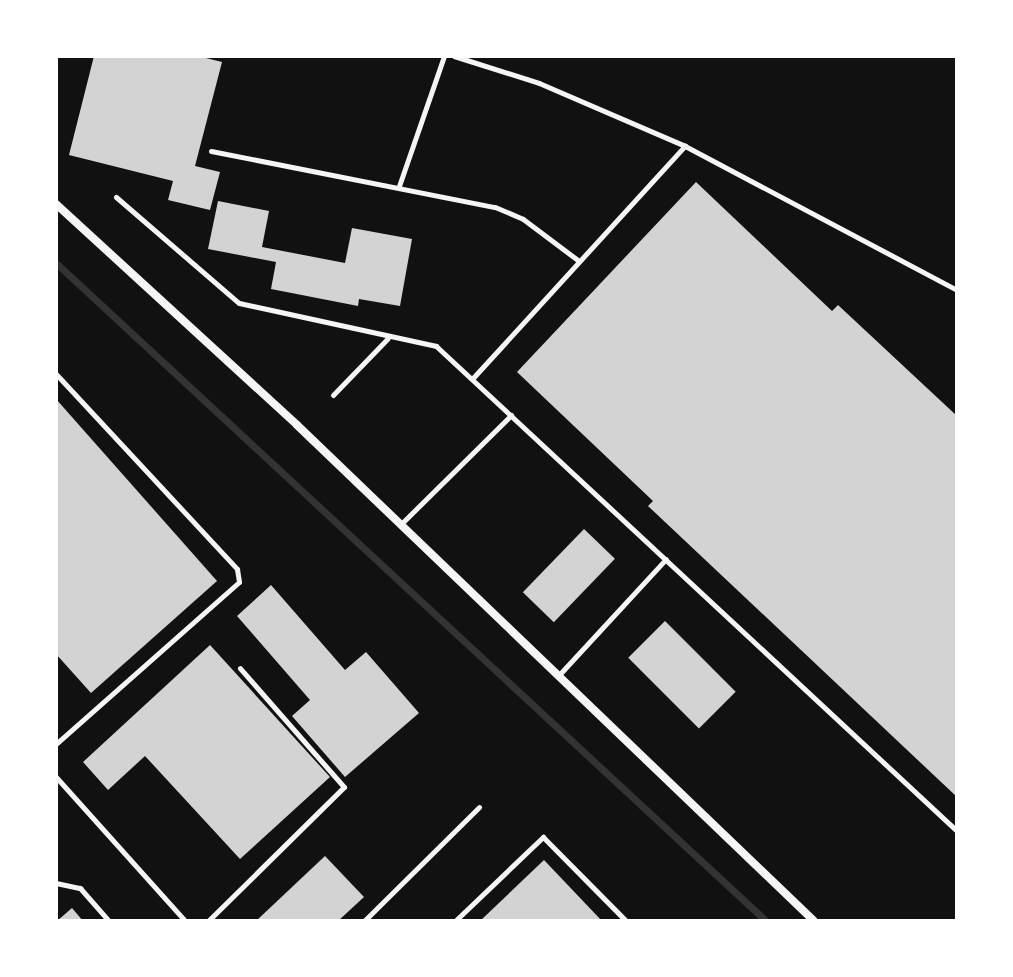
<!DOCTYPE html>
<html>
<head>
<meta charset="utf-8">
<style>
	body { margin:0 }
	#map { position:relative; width:1013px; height:977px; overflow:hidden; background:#111; font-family:"Open Sans",sans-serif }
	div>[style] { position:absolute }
	.stream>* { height:7px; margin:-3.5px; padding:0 3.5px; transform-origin:3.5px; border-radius:3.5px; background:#333 }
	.building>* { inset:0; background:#d3d3d3; transform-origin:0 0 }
	.service>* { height:5px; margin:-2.5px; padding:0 2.5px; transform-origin:2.5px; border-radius:2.5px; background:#f5f5f5 }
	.minor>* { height:8px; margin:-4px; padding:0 4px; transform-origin:4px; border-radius:4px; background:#f5f5f5 }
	span { translate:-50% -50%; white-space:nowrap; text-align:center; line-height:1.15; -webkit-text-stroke:8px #fff; paint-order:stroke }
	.frame { position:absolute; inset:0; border:58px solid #fff; pointer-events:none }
</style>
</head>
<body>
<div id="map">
	<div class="stream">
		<div style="left:56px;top:263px;width:968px;rotate:42.82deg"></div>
	</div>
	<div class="building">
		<div style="clip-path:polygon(94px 56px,198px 56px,222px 62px,195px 166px,220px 172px,210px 210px,168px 200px,173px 181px,69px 155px)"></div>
		<div style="clip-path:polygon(696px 182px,832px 311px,838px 305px,957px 416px,957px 797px,648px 506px,653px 501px,517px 372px)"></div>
		<div style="clip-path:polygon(218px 201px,269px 211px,262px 247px,345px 263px,352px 228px,412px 239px,400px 306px,359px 299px,358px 306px,271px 289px,276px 262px,208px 249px)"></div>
		<div style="clip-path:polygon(56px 399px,217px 581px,91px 693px,56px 654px)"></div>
		<div style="left:584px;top:529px;width:43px;height:88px;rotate:44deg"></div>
		<div style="clip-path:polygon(271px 585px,345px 670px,366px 652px,419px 713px,345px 777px,292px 716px,310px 700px,237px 616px)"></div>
		<div style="left:665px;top:621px;width:100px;height:52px;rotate:45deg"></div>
		<div style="clip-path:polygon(210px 645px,330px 777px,240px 859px,145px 756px,108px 790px,83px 762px)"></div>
		<div style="clip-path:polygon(325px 856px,364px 897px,338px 921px,256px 921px)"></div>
		<div style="clip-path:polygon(544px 860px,602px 921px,480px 921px)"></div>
		<div style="clip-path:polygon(72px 908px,83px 921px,57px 921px)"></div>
	</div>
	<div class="service">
		<div style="left:454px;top:56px;width:89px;rotate:17.6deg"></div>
		<div style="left:539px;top:83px;width:159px;rotate:23.3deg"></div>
		<div style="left:685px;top:146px;width:308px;rotate:27.9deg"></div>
		<div style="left:211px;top:151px;width:289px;rotate:11.2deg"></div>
		<div style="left:495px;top:207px;width:30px;rotate:23deg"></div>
		<div style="left:523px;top:219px;width:70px;rotate:36.9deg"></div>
		<div style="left:399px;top:186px;width:138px;rotate:-70.9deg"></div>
		<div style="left:116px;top:197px;width:162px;rotate:40.8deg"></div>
		<div style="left:239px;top:303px;width:202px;rotate:12.3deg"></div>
		<div style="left:436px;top:346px;width:712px;rotate:42.95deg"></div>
		<div style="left:56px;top:374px;width:266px;rotate:47.1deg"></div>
		<div style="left:237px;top:569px;width:13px;rotate:81deg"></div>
		<div style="left:239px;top:582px;width:244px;rotate:138.5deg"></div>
		<div style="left:472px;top:379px;width:316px;rotate:-47.6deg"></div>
		<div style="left:333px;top:395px;width:79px;rotate:-46deg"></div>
		<div style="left:401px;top:524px;width:155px;rotate:-44.7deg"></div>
		<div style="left:558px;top:676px;width:159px;rotate:-47.3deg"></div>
		<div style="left:56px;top:777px;width:193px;rotate:48.1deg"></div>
		<div style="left:56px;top:883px;width:25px;rotate:12deg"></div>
		<div style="left:80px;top:888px;width:44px;rotate:48.7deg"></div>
		<div style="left:208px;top:921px;width:191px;rotate:-44.6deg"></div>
		<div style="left:344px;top:787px;width:158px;rotate:-131.2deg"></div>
		<div style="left:364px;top:921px;width:162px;rotate:-44.7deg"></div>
		<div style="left:455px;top:921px;width:122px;rotate:-43.7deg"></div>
		<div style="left:543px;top:837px;width:118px;rotate:45.3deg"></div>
	</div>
	<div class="minor">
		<div style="left:56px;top:204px;width:327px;rotate:42.5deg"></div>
		<div style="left:297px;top:425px;width:716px;rotate:43.81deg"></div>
	</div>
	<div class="frame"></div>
</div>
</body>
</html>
